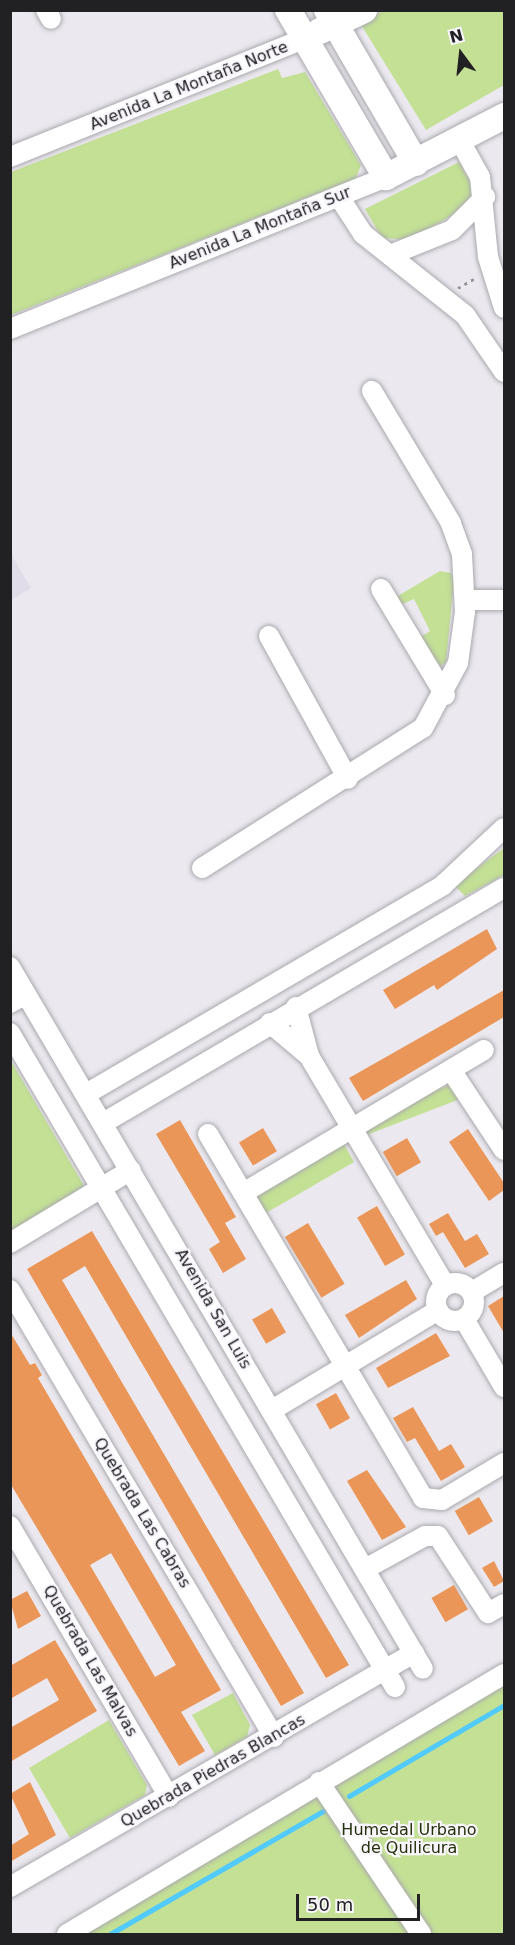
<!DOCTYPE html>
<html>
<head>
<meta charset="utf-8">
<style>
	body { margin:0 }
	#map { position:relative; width:515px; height:1945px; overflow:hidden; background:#ebe9ef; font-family:"DejaVu Sans",sans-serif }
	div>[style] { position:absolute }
	.built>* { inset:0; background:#e1dce9 }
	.green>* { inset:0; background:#c3e095; transform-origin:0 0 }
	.stream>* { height:5px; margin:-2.5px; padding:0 2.5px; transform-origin:2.5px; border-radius:2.5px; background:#51cafd }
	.building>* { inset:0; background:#eb9659; transform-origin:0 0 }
	.path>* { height:3px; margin-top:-1.5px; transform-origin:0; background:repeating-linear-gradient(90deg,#98979b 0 3px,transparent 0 7.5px) }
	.roads { filter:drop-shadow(0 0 2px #aaa8ae) drop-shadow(0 0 2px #aaa8ae) }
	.minor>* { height:20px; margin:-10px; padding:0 10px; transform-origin:10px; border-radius:10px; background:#fff }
	.minor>.ring { margin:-10px; padding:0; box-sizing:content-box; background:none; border:20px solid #fff; border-radius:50% }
	.tertiary>* { height:26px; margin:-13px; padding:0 13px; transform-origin:13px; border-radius:13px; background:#fff }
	span { translate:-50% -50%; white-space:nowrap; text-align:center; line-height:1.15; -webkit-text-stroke:4.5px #f8f6fc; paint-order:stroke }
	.street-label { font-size:16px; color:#212022 }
	.park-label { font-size:16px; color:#243109 }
	.frame { position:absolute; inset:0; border:12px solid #212022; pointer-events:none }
	.north { position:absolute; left:431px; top:24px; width:60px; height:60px; -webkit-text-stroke:4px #f8f6fc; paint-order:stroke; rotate:345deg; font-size:16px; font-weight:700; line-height:24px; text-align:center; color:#212022 }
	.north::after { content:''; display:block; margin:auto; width:21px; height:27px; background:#212022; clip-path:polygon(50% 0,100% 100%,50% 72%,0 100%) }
	.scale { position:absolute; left:296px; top:1894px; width:124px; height:27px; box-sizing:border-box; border:3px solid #212022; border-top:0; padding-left:8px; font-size:18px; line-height:21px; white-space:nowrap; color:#212022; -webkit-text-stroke:4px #f8f6fc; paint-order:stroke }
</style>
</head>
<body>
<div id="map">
	<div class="built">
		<div style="clip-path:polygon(11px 554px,31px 588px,11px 600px,10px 600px)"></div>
	</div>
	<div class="green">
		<div style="clip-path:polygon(383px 11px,504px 11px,504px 85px,426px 130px,360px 23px)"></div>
		<div style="clip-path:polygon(278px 69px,282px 78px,305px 72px,361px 165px,356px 178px,11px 315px,11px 172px)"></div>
		<div style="clip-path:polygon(459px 162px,471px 183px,471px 196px,459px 211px,410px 240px,382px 238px,365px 209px)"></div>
		<div style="clip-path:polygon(440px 571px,451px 573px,454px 581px,446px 662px,440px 667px,419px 638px,430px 631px,414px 599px,400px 605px,396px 597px)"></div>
		<div style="clip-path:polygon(504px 848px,504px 875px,465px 896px,454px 885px)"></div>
		<div style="clip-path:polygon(10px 1059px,83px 1184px,82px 1190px,10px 1232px)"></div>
		<div style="left:452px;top:1084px;width:17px;height:96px;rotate:69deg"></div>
		<div style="clip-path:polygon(343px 1142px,354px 1162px,266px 1213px,256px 1196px)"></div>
		<div style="clip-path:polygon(504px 1672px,504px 1934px,58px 1934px)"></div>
		<div style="clip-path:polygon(233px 1693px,250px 1725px,247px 1737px,215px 1755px,192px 1715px)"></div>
		<div style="clip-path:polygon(109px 1720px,147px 1785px,145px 1795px,70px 1838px,29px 1768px)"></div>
	</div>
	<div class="stream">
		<div style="left:349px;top:1796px;width:180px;rotate:-30.4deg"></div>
		<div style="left:110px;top:1934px;width:246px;rotate:-30deg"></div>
	</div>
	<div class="building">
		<div style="clip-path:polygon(487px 929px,497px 949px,437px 990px,434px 985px,395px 1009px,383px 990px)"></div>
		<div style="clip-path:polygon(504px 990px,504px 1017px,363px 1101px,349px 1078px)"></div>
		<div style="clip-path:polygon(180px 1120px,236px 1217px,225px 1223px,246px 1259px,223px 1273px,209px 1249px,220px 1242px,156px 1134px)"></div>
		<div style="left:263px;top:1128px;width:27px;height:28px;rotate:59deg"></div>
		<div style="clip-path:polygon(468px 1129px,504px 1183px,504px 1190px,489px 1201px,449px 1142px)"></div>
		<div style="left:407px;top:1138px;width:28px;height:28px;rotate:60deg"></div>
		<div style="left:377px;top:1206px;width:56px;height:23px;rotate:60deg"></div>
		<div style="clip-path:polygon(448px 1213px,465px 1241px,477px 1234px,489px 1254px,465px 1268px,443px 1232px,436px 1236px,429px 1224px)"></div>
		<div style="left:308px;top:1223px;width:71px;height:27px;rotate:59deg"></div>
		<div style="clip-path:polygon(92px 1231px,349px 1665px,326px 1678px,85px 1266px,62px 1280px,304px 1693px,281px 1706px,27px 1269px)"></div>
		<div style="clip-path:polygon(406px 1280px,417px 1299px,359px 1338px,345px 1315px)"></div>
		<div style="clip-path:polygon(504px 1296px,504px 1333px,488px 1306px)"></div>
		<div style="left:272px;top:1308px;width:28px;height:23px;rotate:60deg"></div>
		<div style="clip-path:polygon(evenodd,10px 1332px,30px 1365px,35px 1363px,42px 1375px,38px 1378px,221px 1690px,181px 1712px,205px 1751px,179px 1766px,10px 1483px,10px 1332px,111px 1553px,176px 1665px,155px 1677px,90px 1565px,111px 1553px)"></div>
		<div style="clip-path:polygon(436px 1333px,450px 1356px,388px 1388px,376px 1368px)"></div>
		<div style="left:336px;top:1393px;width:29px;height:23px;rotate:61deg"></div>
		<div style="clip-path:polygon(413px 1407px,439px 1451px,451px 1444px,465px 1467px,441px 1481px,415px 1438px,407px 1442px,393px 1418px)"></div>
		<div style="clip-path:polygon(367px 1470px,406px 1527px,382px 1540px,347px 1481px)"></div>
		<div style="left:479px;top:1497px;width:28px;height:28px;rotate:60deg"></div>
		<div style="clip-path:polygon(494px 1561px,504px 1581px,494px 1587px,482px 1568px)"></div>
		<div style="left:454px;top:1585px;width:28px;height:26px;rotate:60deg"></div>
		<div style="clip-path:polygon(27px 1591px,41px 1616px,18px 1629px,10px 1600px)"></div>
		<div style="clip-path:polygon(55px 1640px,97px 1711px,10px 1762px,10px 1728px,59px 1700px,47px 1678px,10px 1699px,10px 1666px)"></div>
		<div style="clip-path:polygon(30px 1782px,56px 1835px,10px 1862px,10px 1846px,29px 1834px,10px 1794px)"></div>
	</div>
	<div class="path">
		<div style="left:458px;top:288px;width:20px;rotate:-30deg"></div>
	</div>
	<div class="roads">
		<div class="minor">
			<div style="left:46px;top:10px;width:10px;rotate:61deg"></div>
			<div style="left:460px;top:141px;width:41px;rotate:60.9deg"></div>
			<div style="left:480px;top:177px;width:80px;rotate:84.3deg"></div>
			<div style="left:488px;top:257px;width:53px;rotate:72.6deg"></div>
			<div style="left:10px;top:157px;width:317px;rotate:-21.9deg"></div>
			<div style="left:339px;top:197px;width:44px;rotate:57deg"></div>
			<div style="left:363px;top:234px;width:130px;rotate:38.5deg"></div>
			<div style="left:465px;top:315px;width:69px;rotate:55.6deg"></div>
			<div style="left:390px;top:255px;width:67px;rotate:-22deg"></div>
			<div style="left:452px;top:230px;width:47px;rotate:-45deg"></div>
			<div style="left:10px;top:329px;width:406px;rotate:-22deg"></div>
			<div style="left:381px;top:589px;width:124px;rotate:58.9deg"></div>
			<div style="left:465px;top:600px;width:39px"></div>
			<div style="left:269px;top:636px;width:163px;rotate:61.1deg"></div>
			<div style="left:202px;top:868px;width:262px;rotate:-32.4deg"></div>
			<div style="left:423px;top:728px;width:74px;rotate:-61.7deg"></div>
			<div style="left:458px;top:663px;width:51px;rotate:-82.2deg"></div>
			<div style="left:465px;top:612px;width:58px;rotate:-93deg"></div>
			<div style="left:462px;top:554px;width:33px;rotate:-110deg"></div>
			<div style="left:451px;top:523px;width:154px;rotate:-120.9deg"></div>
			<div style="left:10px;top:967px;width:814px;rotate:59.53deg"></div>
			<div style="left:10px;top:1003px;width:18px;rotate:-29deg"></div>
			<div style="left:296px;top:1007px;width:51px;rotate:75.1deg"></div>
			<div style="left:309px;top:1056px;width:266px;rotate:59.3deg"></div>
			<div style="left:270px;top:1023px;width:51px;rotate:40.2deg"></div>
			<div style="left:10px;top:1033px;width:759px;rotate:59.52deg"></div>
			<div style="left:451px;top:1070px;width:96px;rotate:56.5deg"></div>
			<div style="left:86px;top:1094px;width:414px;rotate:-30.3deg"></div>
			<div style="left:443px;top:885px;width:83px;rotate:-43.1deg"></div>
			<div style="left:103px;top:1123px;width:465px;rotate:-30.4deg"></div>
			<div style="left:208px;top:1134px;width:423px;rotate:59.4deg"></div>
			<div style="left:423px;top:1498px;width:19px;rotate:6deg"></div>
			<div style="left:442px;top:1500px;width:72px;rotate:-30.8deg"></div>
			<div style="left:243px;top:1193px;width:280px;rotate:-30.7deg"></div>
			<div style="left:10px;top:1243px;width:141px;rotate:-31.1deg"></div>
			<div class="ring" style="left:436px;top:1283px;width:18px;height:18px"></div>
			<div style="left:10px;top:1290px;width:519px;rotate:59.43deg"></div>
			<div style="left:472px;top:1292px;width:37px;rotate:-31deg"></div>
			<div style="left:464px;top:1319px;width:79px;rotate:59.5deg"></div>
			<div style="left:272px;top:1410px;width:192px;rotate:-31deg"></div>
			<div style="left:10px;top:1526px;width:314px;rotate:59.6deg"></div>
			<div style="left:365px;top:1569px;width:68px;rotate:-28.8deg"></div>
			<div style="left:425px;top:1536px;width:13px"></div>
			<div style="left:438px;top:1536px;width:92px;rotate:57deg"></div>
			<div style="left:488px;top:1613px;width:18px;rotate:-29deg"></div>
			<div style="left:319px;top:1782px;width:183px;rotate:56.1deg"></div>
			<div style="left:10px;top:1887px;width:467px;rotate:-30.1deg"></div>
			<div style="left:67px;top:1934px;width:508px;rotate:-30.75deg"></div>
		</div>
		<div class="tertiary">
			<div style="left:288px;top:10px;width:194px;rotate:59.6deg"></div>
			<div style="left:386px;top:177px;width:133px;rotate:-27.3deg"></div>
			<div style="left:327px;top:10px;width:177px;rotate:59.8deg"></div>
			<div style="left:320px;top:31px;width:49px;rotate:-25.5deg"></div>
		</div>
	</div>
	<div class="street-label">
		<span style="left:189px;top:86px;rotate:-22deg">Avenida La Montaña Norte</span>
		<span style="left:260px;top:228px;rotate:-22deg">Avenida La Montaña Sur</span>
		<span style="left:213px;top:1309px;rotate:60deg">Avenida San Luis</span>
		<span style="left:142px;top:1513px;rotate:59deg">Quebrada Las Cabras</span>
		<span style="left:90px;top:1661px;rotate:60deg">Quebrada Las Malvas</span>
		<span style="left:213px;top:1771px;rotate:-30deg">Quebrada Piedras Blancas</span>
	</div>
	<div class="park-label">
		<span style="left:409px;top:1839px">Humedal Urbano<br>de Quilicura</span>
	</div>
	<div class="frame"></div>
	<div class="north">N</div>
	<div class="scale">50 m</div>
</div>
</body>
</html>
